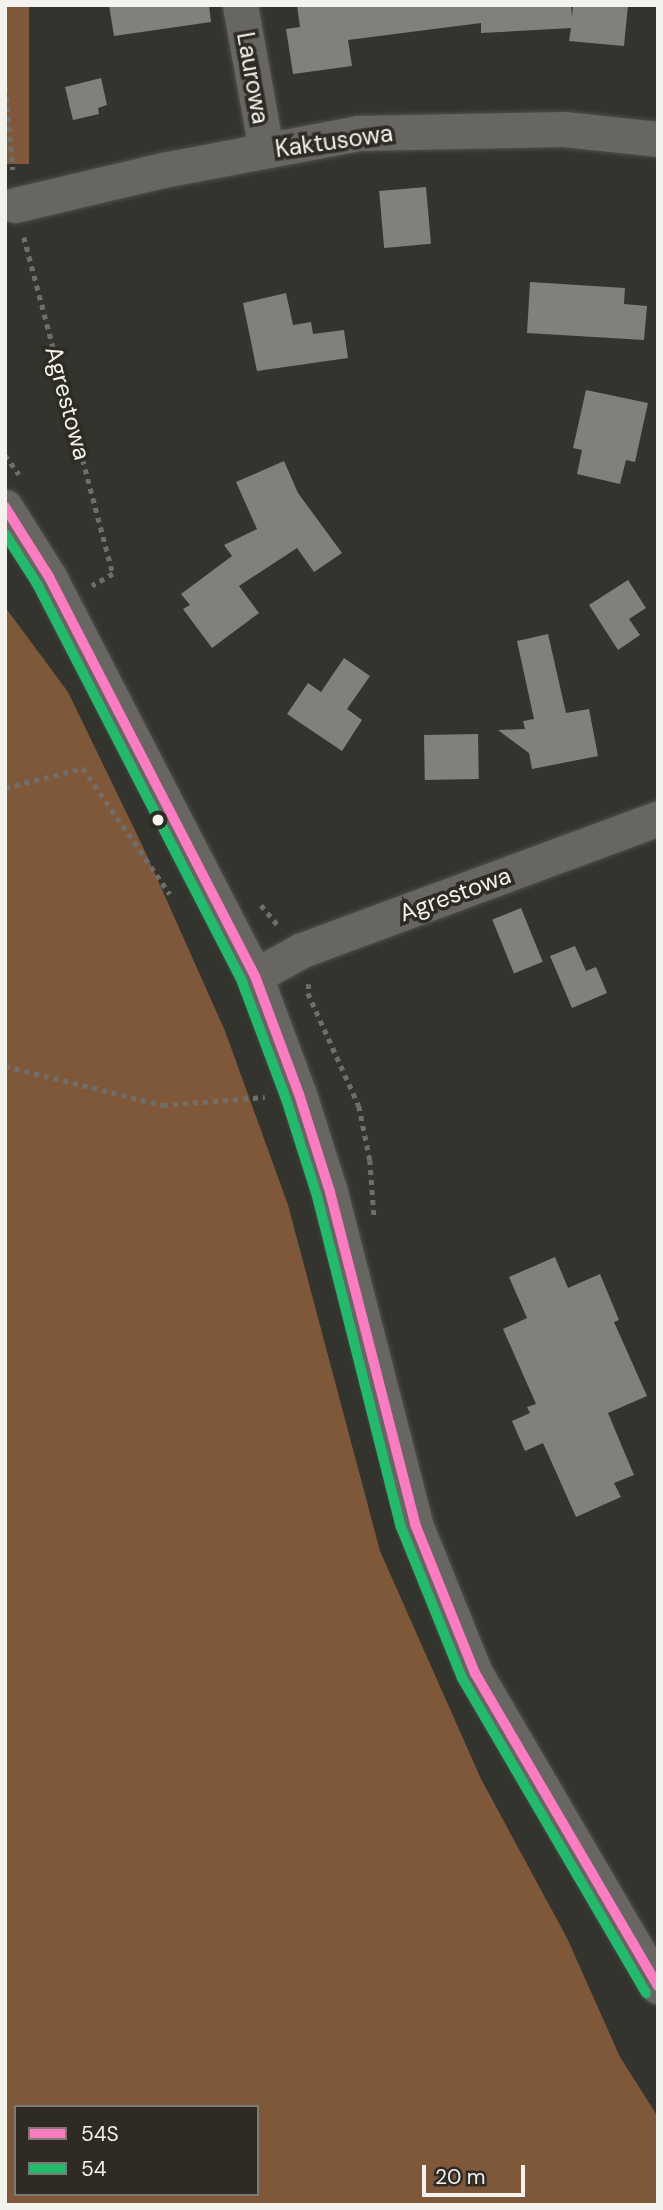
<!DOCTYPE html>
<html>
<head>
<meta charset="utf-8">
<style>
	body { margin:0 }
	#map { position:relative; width:663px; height:2210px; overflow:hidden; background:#34342f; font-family:"DM Sans",sans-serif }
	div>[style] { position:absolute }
	.forest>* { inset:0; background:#7f5739; transform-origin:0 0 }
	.building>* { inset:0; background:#80807c; transform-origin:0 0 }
	.path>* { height:4.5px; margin-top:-2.25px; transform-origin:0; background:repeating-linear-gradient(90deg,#6f6e6b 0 5px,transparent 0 10px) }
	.roads { filter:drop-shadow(0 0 2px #504f4a) drop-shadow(0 0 2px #504f4a) }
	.minor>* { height:35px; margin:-17.5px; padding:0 17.5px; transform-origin:17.5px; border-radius:17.5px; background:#676663 }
	.bus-1>* { height:10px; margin:-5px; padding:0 5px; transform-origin:5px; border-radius:5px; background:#fe7ac1 }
	.bus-2>* { height:10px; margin:-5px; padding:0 5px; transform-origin:5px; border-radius:5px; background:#20bc6c }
	.dots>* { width:19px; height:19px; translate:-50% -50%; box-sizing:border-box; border:4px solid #2d2b23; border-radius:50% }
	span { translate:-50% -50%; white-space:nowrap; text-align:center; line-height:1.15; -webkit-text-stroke:7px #2d2b23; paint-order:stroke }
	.street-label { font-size:24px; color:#f3f2ec }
	.frame { position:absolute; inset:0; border:7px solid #f3f2ec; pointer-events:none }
	.legend { position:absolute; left:14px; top:2105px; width:245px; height:91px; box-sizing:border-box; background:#2d2b23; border:2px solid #7c7b73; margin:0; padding:9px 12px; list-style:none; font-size:21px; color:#f3f2ec }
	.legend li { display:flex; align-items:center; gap:14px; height:35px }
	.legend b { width:35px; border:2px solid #7c7b73 }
	.scale { position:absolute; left:422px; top:2165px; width:103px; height:32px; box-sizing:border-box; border:4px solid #f3f2ec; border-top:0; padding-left:9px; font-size:21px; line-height:24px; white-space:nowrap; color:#f3f2ec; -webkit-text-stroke:5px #2d2b23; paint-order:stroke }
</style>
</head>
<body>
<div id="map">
	<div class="forest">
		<div style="left:5px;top:5px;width:24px;height:159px"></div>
		<div style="clip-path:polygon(evenodd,5px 607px,68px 692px,143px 847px,225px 1031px,288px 1205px,380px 1551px,481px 1779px,567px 1938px,620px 2057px,658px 2117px,658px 2205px,5px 2205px,5px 607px,16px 2107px,257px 2107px,257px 2194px,16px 2194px,16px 2107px)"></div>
	</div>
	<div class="building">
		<div style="clip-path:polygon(109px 5px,209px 5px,211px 22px,114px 36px)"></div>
		<div style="clip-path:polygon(297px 5px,571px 5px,572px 17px,573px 5px,628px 5px,624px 46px,569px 41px,571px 28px,481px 33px,481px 23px,348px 40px,352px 66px,293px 74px,286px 29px,300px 27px)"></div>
		<div style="clip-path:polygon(101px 78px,107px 105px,98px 108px,99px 114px,73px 120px,65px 87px)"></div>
		<div style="left:426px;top:187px;width:57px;height:47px;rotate:85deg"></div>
		<div style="clip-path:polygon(530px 282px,625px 288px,624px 304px,647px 306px,644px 340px,527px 333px)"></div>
		<div style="clip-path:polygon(286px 293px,293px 325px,311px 322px,313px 334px,344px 330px,348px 358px,257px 371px,243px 303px)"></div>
		<div style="clip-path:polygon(586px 390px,648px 403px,635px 462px,626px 460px,620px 484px,577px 474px,582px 450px,573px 448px)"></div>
		<div style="clip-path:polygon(284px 461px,298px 493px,342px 553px,314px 572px,297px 548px,239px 586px,259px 613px,212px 648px,183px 609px,190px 605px,181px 594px,232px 556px,224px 545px,257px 529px,236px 482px)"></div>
		<div style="clip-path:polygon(628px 580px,646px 608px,629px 619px,640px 635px,618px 650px,589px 605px)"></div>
		<div style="clip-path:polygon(548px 634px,566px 713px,589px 709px,598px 756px,532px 769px,529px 753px,498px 730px,525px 729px,523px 721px,534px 719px,517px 641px)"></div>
		<div style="clip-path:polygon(344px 658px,370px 676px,347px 709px,362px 720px,342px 751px,287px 714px,308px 683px,321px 692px)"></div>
		<div style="left:478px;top:734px;width:45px;height:54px;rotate:89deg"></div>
		<div style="left:521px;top:908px;width:58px;height:31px;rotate:68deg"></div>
		<div style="clip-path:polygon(575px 946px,586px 971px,596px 967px,607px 993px,572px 1008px,550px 956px)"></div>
		<div style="clip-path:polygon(555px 1257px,568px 1288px,600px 1274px,619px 1320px,614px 1322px,647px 1396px,608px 1413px,634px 1475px,614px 1483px,621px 1497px,576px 1517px,543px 1443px,525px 1451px,512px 1421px,530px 1413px,527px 1407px,536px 1404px,503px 1329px,527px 1318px,509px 1277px)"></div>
	</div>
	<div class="path">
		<div style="left:5px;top:77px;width:93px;rotate:85.1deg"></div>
		<div style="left:24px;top:237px;width:349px;rotate:75.2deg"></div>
		<div style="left:113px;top:574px;width:24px;rotate:150deg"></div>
		<div style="left:5px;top:455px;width:24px;rotate:54deg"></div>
		<div style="left:5px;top:788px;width:81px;rotate:-14.4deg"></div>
		<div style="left:83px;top:768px;width:153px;rotate:55.4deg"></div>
		<div style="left:261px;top:905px;width:26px;rotate:50deg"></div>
		<div style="left:309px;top:984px;width:9px;rotate:96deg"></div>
		<div style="left:308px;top:993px;width:124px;rotate:65.7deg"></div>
		<div style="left:359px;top:1106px;width:55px;rotate:78.5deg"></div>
		<div style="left:370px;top:1160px;width:55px;rotate:85.8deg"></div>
		<div style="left:5px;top:1066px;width:163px;rotate:13.9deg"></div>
		<div style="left:163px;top:1105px;width:102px;rotate:-4.5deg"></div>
	</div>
	<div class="roads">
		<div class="minor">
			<div style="left:240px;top:5px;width:147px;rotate:79.8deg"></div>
			<div style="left:15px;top:205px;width:152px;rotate:-13.3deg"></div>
			<div style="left:163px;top:170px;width:198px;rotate:-10.7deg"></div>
			<div style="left:358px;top:133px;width:206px;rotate:-1.1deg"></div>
			<div style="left:564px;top:129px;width:95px;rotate:6.1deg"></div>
			<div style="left:5px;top:507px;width:83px;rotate:57.8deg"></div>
			<div style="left:49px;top:577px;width:449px;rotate:62.7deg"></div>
			<div style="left:255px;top:976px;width:126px;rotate:69.6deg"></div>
			<div style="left:299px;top:1094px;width:103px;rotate:72.4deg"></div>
			<div style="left:330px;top:1192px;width:343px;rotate:75.6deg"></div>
			<div style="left:415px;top:1524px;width:161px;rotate:68.1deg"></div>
			<div style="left:475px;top:1673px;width:363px;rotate:59.7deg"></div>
			<div style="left:255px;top:976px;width:54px;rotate:-29deg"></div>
			<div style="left:302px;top:950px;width:380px;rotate:-20.3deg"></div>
		</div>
	</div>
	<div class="bus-1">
		<div style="left:5px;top:507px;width:83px;rotate:57.8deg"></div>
		<div style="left:49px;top:577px;width:449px;rotate:62.7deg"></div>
		<div style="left:255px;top:976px;width:126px;rotate:69.6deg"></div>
		<div style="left:299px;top:1094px;width:103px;rotate:72.4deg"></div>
		<div style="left:330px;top:1192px;width:343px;rotate:75.6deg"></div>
		<div style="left:415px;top:1524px;width:161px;rotate:68.1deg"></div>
		<div style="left:475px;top:1673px;width:363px;rotate:59.7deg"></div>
	</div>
	<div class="bus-2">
		<div style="left:5px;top:534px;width:59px;rotate:57.4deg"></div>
		<div style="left:37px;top:584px;width:448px;rotate:62.7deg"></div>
		<div style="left:242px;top:982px;width:125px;rotate:69.4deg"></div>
		<div style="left:286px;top:1099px;width:102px;rotate:72.3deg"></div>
		<div style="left:317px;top:1196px;width:341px;rotate:75.8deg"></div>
		<div style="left:401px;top:1527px;width:163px;rotate:68deg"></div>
		<div style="left:462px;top:1678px;width:365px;rotate:59.7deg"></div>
	</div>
	<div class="dots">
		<div style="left:158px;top:820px;background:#f3f2ec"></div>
	</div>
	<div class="street-label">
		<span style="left:253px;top:78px;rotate:80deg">Laurowa</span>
		<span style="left:334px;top:141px;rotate:-8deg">Kaktusowa</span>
		<span style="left:68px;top:403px;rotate:75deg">Agrestowa</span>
		<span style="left:455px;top:894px;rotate:-20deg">Agrestowa</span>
	</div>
	<div class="frame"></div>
	<ul class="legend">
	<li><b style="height:9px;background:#fe7ac1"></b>54S</li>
	<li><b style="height:9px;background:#20bc6c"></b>54</li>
	</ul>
	<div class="scale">20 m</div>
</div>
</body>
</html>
